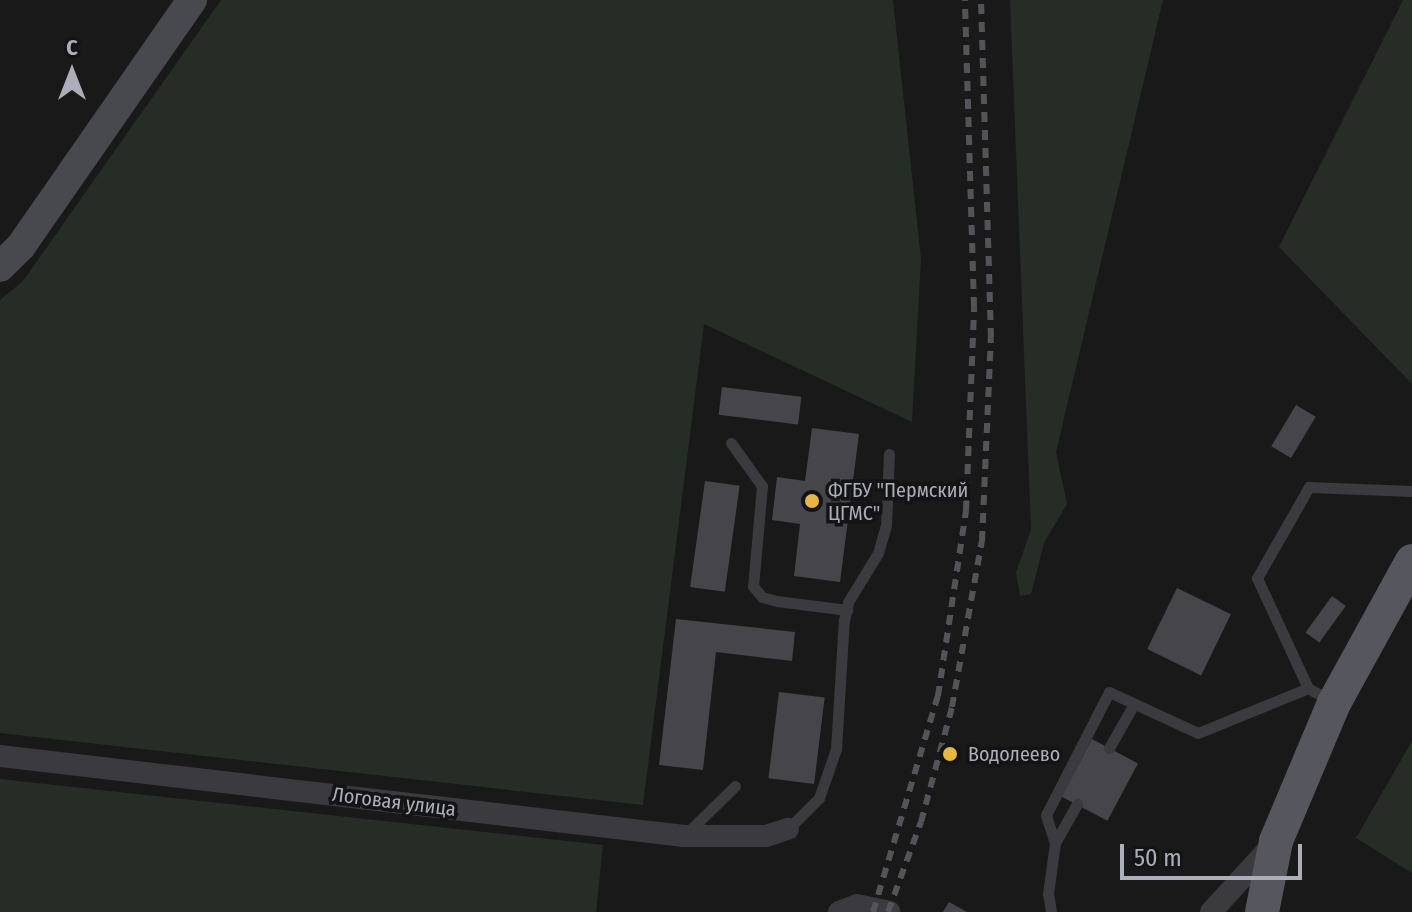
<!DOCTYPE html>
<html>
<head>
<meta charset="utf-8">
<style>
	body { margin:0 }
	#map { position:relative; width:1412px; height:912px; overflow:hidden; background:#19191a; font-family:"Fira Sans Condensed",sans-serif }
	div>[style] { position:absolute }
	.green>* { inset:0; background:#252d26 }
	.building>* { inset:0; background:#46464a; transform-origin:0 0 }
	.lane>* { height:11px; margin:-5.5px; padding:0 5.5px; transform-origin:5.5px; border-radius:5.5px; background:#3a3a3f }
	.street>* { height:22px; margin:-11px; padding:0 11px; transform-origin:11px; border-radius:11px; background:#3a3a3f }
	.secondary>* { height:30px; margin:-15px; padding:0 15px; transform-origin:15px; border-radius:15px; background:#48494f }
	.primary>* { height:34px; margin:-17px; padding:0 17px; transform-origin:17px; border-radius:17px; background:#56575e }
	.rail>* { height:6px; margin-top:-3px; transform-origin:0; background:repeating-linear-gradient(90deg,#53545a 0 10px,transparent 0 18px) }
	.dots>* { width:22px; height:22px; translate:-50% -50%; box-sizing:border-box; border:4px solid #141416; border-radius:50% }
	span { translate:-50% -50%; white-space:nowrap; text-align:center; line-height:1.15; -webkit-text-stroke:7px #141416; paint-order:stroke }
	.poi-label { font-size:20px; color:#acafb9 }
	.left { translate:0 -50%; text-align:left }
	.street-label { font-size:20px; color:#acafb9 }
	.north { position:absolute; left:32px; top:32px; width:80px; height:80px; -webkit-text-stroke:6px #141416; paint-order:stroke; rotate:0deg; font-size:22px; font-weight:700; line-height:32px; text-align:center; color:#acafb9 }
	.north::after { content:''; display:block; margin:auto; width:28px; height:36px; background:#acafb9; clip-path:polygon(50% 0,100% 100%,50% 72%,0 100%) }
	.scale { position:absolute; left:1120px; top:844px; width:182px; height:36px; box-sizing:border-box; border:4px solid #acafb9; border-top:0; padding-left:10px; font-size:24px; line-height:28px; white-space:nowrap; color:#acafb9; -webkit-text-stroke:6px #141416; paint-order:stroke }
</style>
</head>
<body>
<div id="map">
	<div class="green">
		<div style="clip-path:polygon(221px 0,893px 0,921px 259px,912px 422px,704px 324px,643px 805px,0 733px,0 300px,23px 281px)"></div>
		<div style="clip-path:polygon(1010px 0,1163px 0,1056px 452px,1067px 504px,1044px 543px,1031px 594px,1020px 596px,1016px 572px,1031px 530px)"></div>
		<div style="clip-path:polygon(1403px 0,1412px 0,1412px 384px,1279px 247px)"></div>
		<div style="clip-path:polygon(1412px 741px,1412px 873px,1356px 838px)"></div>
		<div style="clip-path:polygon(0 779px,603px 845px,596px 912px,0 912px)"></div>
	</div>
	<div class="building">
		<div style="left:722px;top:387px;width:80px;height:28px;rotate:7deg"></div>
		<div style="left:1296px;top:405px;width:23px;height:48px;rotate:31deg"></div>
		<div style="clip-path:polygon(812px 428px,859px 434px,840px 582px,794px 576px,800px 524px,772px 520px,777px 477px,805px 481px)"></div>
		<div style="left:705px;top:481px;width:35px;height:107px;rotate:8deg"></div>
		<div style="left:1177px;top:588px;width:60px;height:68px;rotate:26deg"></div>
		<div style="left:1332px;top:596px;width:17px;height:45px;rotate:36deg"></div>
		<div style="clip-path:polygon(676px 619px,795px 632px,792px 661px,716px 652px,703px 770px,659px 765px)"></div>
		<div style="left:779px;top:692px;width:46px;height:87px;rotate:7deg"></div>
		<div style="left:1092px;top:739px;width:52px;height:65px;rotate:28deg"></div>
		<div style="clip-path:polygon(949px 902px,967px 912px,943px 912px)"></div>
	</div>
	<div class="lane">
		<div style="left:731px;top:443px;width:53px;rotate:54.2deg"></div>
		<div style="left:762px;top:486px;width:100px;rotate:95.1deg"></div>
		<div style="left:753px;top:586px;width:14px;rotate:51deg"></div>
		<div style="left:762px;top:597px;width:16px;rotate:15deg"></div>
		<div style="left:777px;top:601px;width:71px;rotate:7.3deg"></div>
		<div style="left:1332px;top:701px;width:27px;rotate:-152deg"></div>
		<div style="left:1308px;top:688px;width:121px;rotate:-114.9deg"></div>
		<div style="left:1257px;top:578px;width:105px;rotate:-60.3deg"></div>
		<div style="left:1309px;top:487px;width:103px;rotate:2.2deg"></div>
		<div style="left:1109px;top:748px;width:51px;rotate:-60.4deg"></div>
		<div style="left:788px;top:829px;width:44px;rotate:-45deg"></div>
		<div style="left:819px;top:798px;width:52px;rotate:-70.9deg"></div>
		<div style="left:836px;top:749px;width:129px;rotate:-86.5deg"></div>
		<div style="left:844px;top:620px;width:18px;rotate:-77deg"></div>
		<div style="left:848px;top:602px;width:57px;rotate:-58.5deg"></div>
		<div style="left:878px;top:553px;width:29px;rotate:-74deg"></div>
		<div style="left:886px;top:525px;width:71px;rotate:-87.6deg"></div>
		<div style="left:687px;top:833px;width:67px;rotate:-44.4deg"></div>
		<div style="left:1055px;top:843px;width:45px;rotate:-60.6deg"></div>
		<div style="left:1051px;top:912px;width:18px;rotate:-99deg"></div>
		<div style="left:1048px;top:894px;width:51px;rotate:-82.2deg"></div>
		<div style="left:1055px;top:843px;width:29px;rotate:-108deg"></div>
		<div style="left:1046px;top:815px;width:138px;rotate:-62.9deg"></div>
		<div style="left:1109px;top:692px;width:98px;rotate:24.7deg"></div>
		<div style="left:1198px;top:733px;width:119px;rotate:-22.2deg"></div>
	</div>
	<div class="street">
		<div style="left:0;top:756px;width:689px;rotate:6.67deg"></div>
		<div style="left:684px;top:836px;width:82px"></div>
		<div style="left:766px;top:836px;width:23px;rotate:-18deg"></div>
		<div style="left:839px;top:912px;width:19px;rotate:-21deg"></div>
		<div style="left:857px;top:905px;width:33px;rotate:12deg"></div>
		<div style="left:1211px;top:912px;width:92px;rotate:-47.6deg"></div>
	</div>
	<div class="secondary">
		<div style="left:0;top:267px;width:30px;rotate:-45deg"></div>
		<div style="left:21px;top:246px;width:300px;rotate:-55.2deg"></div>
	</div>
	<div class="primary">
		<div style="left:1262px;top:912px;width:72px;rotate:-78.8deg"></div>
		<div style="left:1276px;top:841px;width:150px;rotate:-67.2deg"></div>
		<div style="left:1334px;top:703px;width:162px;rotate:-61.2deg"></div>
	</div>
	<div class="rail">
		<div style="left:873px;top:912px;width:226px;rotate:-73.3deg"></div>
		<div style="left:938px;top:696px;width:188px;rotate:-81.4deg"></div>
		<div style="left:966px;top:510px;width:203px;rotate:-87.7deg"></div>
		<div style="left:974px;top:307px;width:307px;rotate:-91.7deg"></div>
		<div style="left:888px;top:912px;width:96px;rotate:-69.9deg"></div>
		<div style="left:921px;top:822px;width:119px;rotate:-74.9deg"></div>
		<div style="left:952px;top:707px;width:169px;rotate:-79.8deg"></div>
		<div style="left:982px;top:541px;width:203px;rotate:-87.5deg"></div>
		<div style="left:991px;top:338px;width:338px;rotate:-91.7deg"></div>
	</div>
	<div class="dots">
		<div style="left:812px;top:501px;background:#e7b744"></div>
		<div style="left:950px;top:754px;background:#e7b744"></div>
	</div>
	<div class="poi-label">
		<span class="left" style="left:828px;top:502px">ФГБУ "Пермский<br>ЦГМС"</span>
		<span class="left" style="left:968px;top:754px">Водолеево</span>
	</div>
	<div class="street-label">
		<span style="left:394px;top:802px;rotate:7deg">Логовая улица</span>
	</div>
	<div class="north">С</div>
	<div class="scale">50 m</div>
</div>
</body>
</html>
